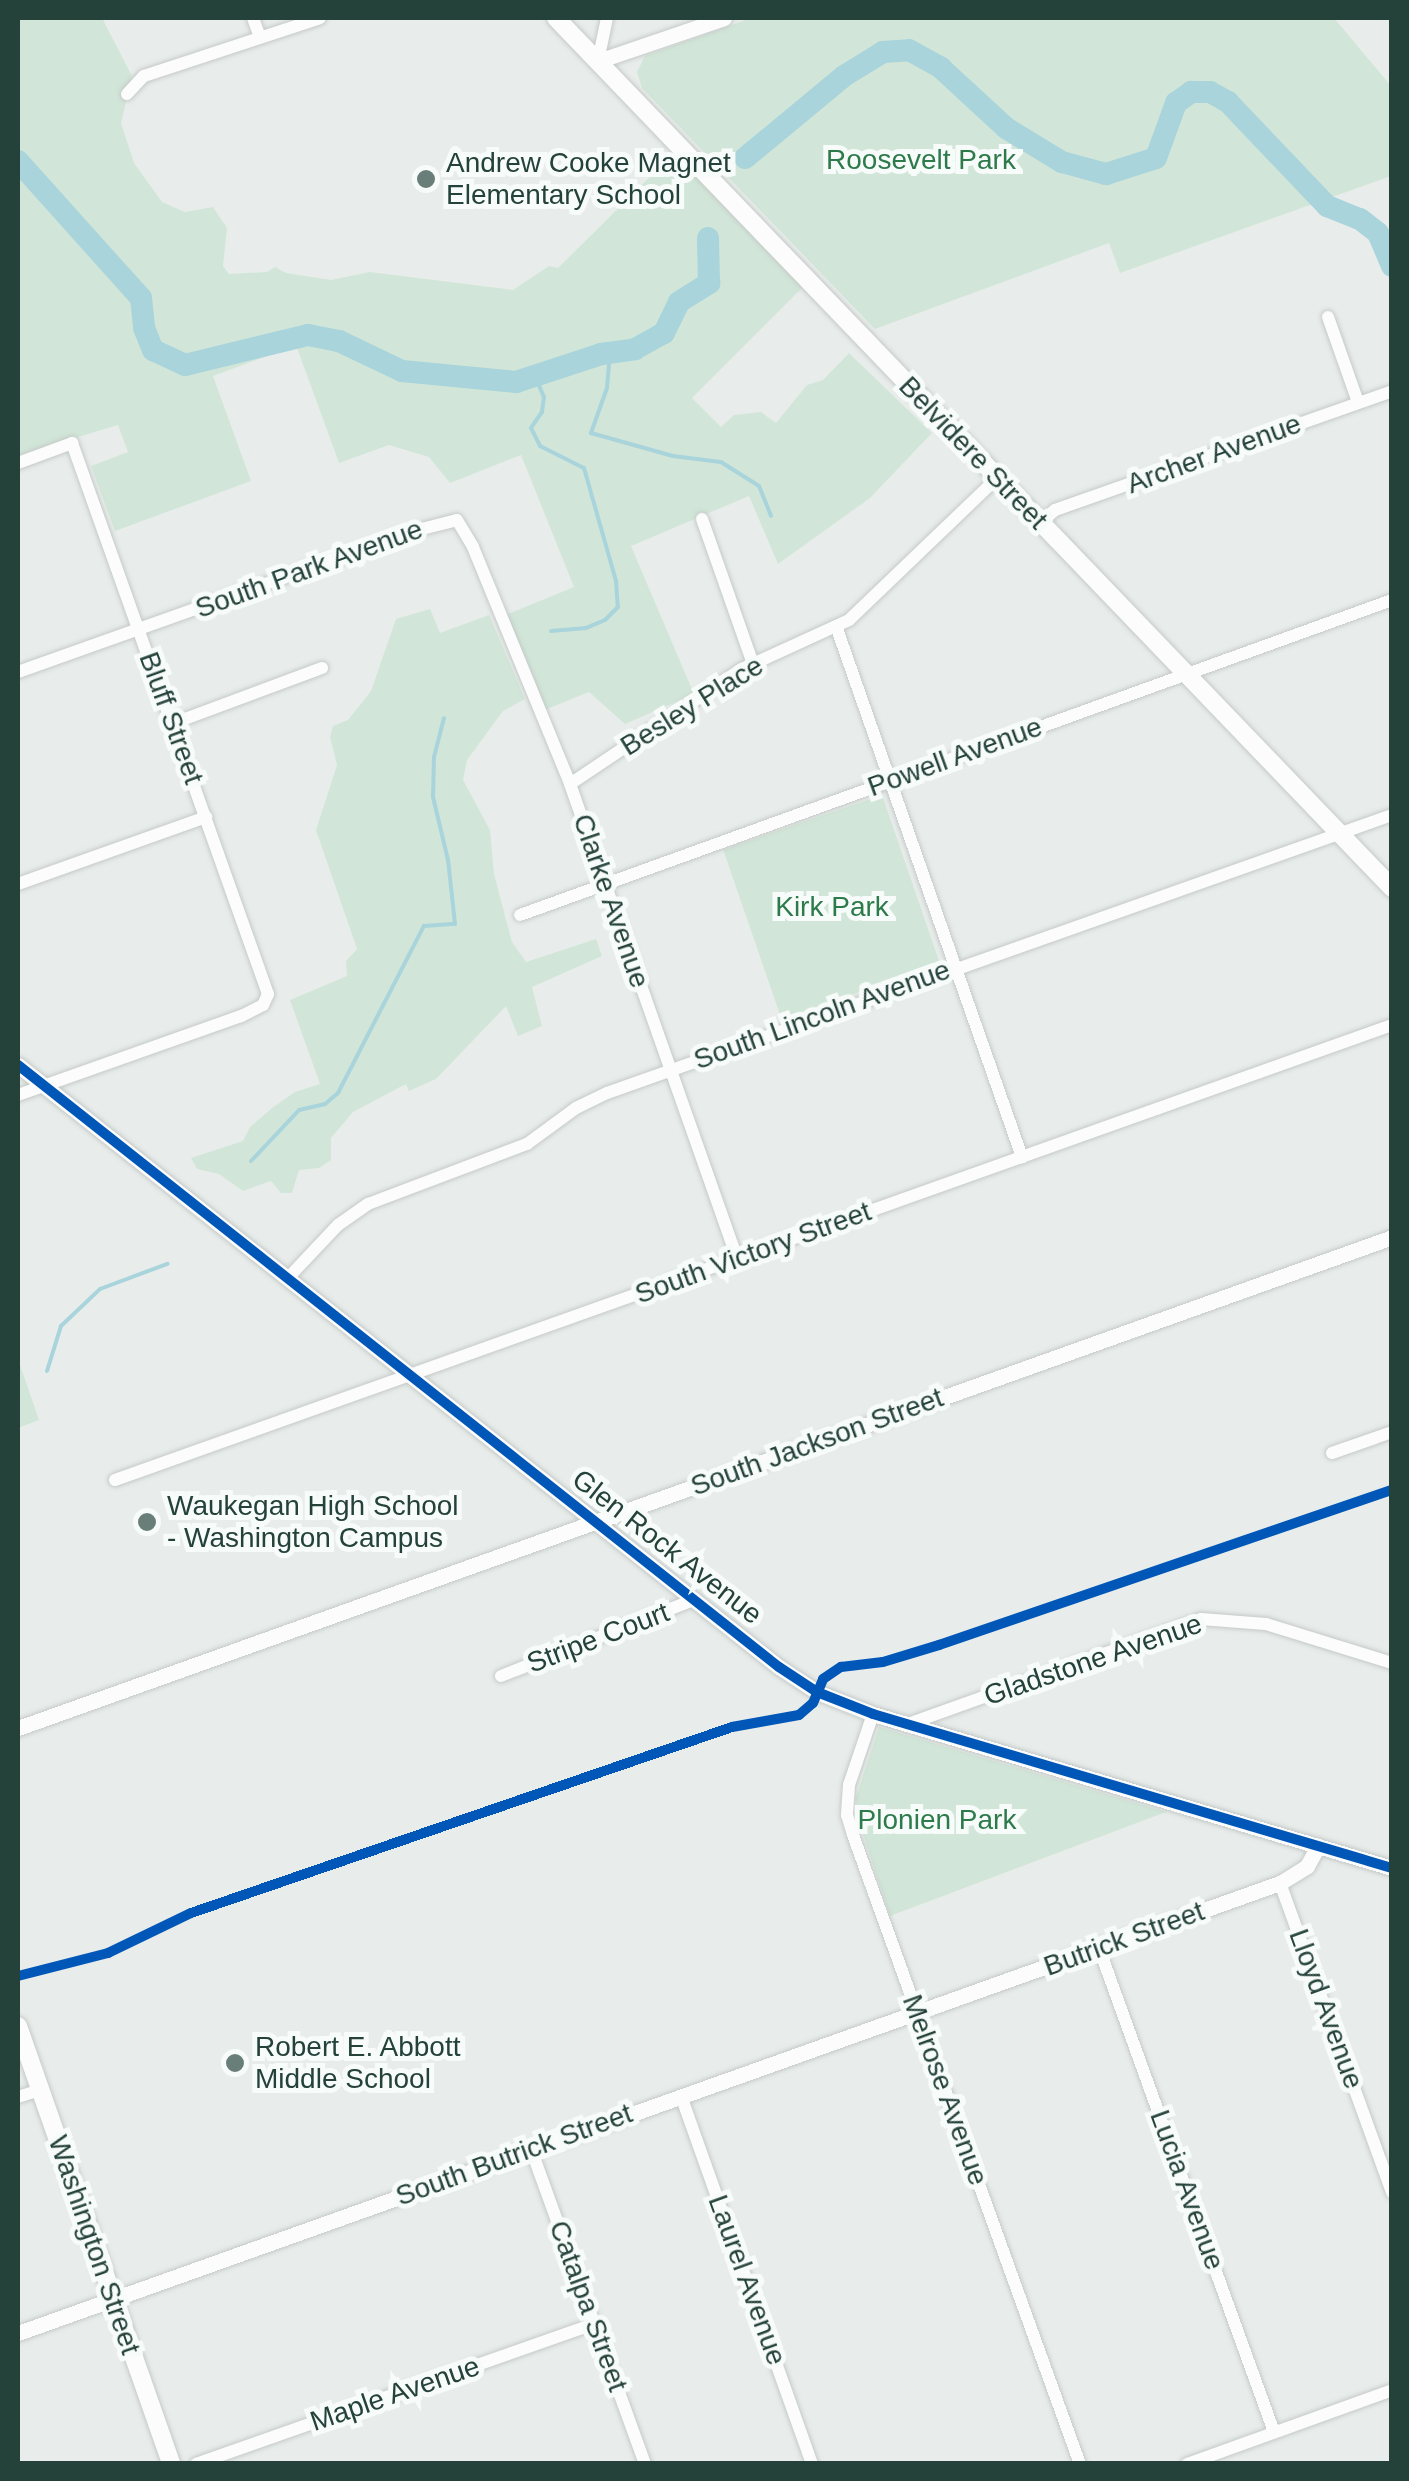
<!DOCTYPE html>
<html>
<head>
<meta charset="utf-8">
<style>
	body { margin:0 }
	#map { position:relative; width:1409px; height:2481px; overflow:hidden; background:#e8edeb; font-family:Helvetica,sans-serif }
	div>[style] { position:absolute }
	.green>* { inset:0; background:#d1e6d8; transform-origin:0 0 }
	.stream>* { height:4px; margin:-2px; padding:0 2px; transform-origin:2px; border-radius:2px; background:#a9d4db }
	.river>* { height:22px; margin:-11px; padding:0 11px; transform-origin:11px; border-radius:11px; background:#a9d4db }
	.roads { filter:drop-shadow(0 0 2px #c5cac8) drop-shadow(0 0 2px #c5cac8) }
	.minor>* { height:12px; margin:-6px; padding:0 6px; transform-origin:6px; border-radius:6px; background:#fcfcfc }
	.tertiary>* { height:15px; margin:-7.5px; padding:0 7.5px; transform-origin:7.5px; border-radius:7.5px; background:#fcfcfc }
	.secondary>* { height:18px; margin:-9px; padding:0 9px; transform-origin:9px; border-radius:9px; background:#fcfcfc }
	.cycleway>* { height:10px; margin:-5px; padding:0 5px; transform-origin:5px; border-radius:5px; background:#0057b8 }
	.dots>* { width:28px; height:28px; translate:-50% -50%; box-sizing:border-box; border:5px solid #f7fbf9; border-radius:50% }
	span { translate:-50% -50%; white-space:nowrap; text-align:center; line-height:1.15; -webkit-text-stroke:10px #f7fbf9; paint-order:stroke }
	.park-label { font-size:28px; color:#2d7a4b }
	.poi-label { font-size:28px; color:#24423a }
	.left { translate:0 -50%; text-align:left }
	.street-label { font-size:28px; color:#24423a }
	.frame { position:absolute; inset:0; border:20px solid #24423a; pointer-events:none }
</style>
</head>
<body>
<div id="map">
	<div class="green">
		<div style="clip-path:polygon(18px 18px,102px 18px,132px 76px,121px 123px,134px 163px,162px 202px,185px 212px,213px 207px,227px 228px,223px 266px,229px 274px,267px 272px,275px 267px,286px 273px,331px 280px,370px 272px,513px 290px,549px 266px,558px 268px,676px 151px,806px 284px,692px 398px,721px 427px,734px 415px,761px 412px,776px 423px,807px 385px,823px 380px,849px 353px,932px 433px,870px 498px,778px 564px,749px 496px,631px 546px,694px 694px,625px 724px,589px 692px,542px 711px,503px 616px,574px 587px,521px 455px,450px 483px,429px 457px,389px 445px,339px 463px,296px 345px,213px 376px,251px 481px,115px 531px,91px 466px,128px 452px,118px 425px,18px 455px)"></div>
		<div style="clip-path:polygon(751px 18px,1334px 18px,1391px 86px,1391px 176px,1120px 273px,1109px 243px,875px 329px,642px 88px,637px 72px,645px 56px)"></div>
		<div style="clip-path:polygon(430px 609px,440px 633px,489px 615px,525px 699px,503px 711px,467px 760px,463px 780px,490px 830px,494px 874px,512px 942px,526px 962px,596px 939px,602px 956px,532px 987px,542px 1026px,518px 1036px,506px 1006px,436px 1079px,409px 1091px,406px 1084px,353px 1112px,331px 1138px,331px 1160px,319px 1168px,299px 1170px,292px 1193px,281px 1193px,271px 1181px,243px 1191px,219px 1174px,197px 1169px,191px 1158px,243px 1141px,250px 1127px,272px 1108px,295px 1092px,320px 1084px,290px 1000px,347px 976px,346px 961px,357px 949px,316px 830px,337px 765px,330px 737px,333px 726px,348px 720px,371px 691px,396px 619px)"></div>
		<div style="left:882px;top:795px;width:179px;height:168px;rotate:71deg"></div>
		<div style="clip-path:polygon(18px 1359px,39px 1420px,18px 1428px)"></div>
		<div style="clip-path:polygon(879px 1727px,1166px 1812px,890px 1916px,857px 1816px,856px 1797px)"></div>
	</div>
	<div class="stream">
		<div style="left:610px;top:353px;width:35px;rotate:95deg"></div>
		<div style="left:607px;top:388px;width:48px;rotate:109.6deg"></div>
		<div style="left:591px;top:433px;width:85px;rotate:15.7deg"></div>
		<div style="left:673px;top:456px;width:48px;rotate:7.1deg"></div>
		<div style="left:721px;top:462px;width:45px;rotate:32.3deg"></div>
		<div style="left:759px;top:486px;width:32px;rotate:68deg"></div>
		<div style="left:535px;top:376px;width:23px;rotate:67deg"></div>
		<div style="left:544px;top:397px;width:15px;rotate:98deg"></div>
		<div style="left:542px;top:412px;width:19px;rotate:125deg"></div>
		<div style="left:531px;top:428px;width:20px;rotate:63deg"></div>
		<div style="left:540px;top:446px;width:49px;rotate:26.6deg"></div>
		<div style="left:584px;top:468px;width:117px;rotate:74.2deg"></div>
		<div style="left:616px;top:581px;width:26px;rotate:86deg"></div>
		<div style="left:618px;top:607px;width:18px;rotate:135deg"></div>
		<div style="left:605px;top:620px;width:21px;rotate:157deg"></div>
		<div style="left:586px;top:628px;width:35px;rotate:175deg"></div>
		<div style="left:251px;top:1161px;width:70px;rotate:-46.7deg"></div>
		<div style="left:299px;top:1110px;width:27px;rotate:-13deg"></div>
		<div style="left:325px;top:1104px;width:17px;rotate:-40deg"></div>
		<div style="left:338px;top:1093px;width:188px;rotate:-62.8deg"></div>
		<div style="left:424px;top:926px;width:31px;rotate:-4deg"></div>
		<div style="left:455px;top:924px;width:64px;rotate:-96.2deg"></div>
		<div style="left:448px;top:860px;width:65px;rotate:-103.4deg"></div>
		<div style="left:433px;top:797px;width:40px;rotate:-88.6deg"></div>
		<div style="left:434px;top:757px;width:40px;rotate:-75.6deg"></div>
		<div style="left:47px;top:1371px;width:47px;rotate:-72.7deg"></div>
		<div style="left:61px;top:1326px;width:54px;rotate:-43.5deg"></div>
		<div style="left:100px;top:1289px;width:72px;rotate:-20.5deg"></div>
	</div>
	<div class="river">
		<div style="left:745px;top:158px;width:129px;rotate:-39.6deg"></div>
		<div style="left:844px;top:76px;width:46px;rotate:-31.6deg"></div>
		<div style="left:883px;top:52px;width:26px;rotate:-4deg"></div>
		<div style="left:909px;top:50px;width:37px;rotate:29deg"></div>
		<div style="left:941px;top:68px;width:88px;rotate:42.7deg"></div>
		<div style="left:1006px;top:128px;width:66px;rotate:31.3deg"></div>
		<div style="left:1062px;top:162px;width:46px;rotate:15.3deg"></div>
		<div style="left:1106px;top:174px;width:52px;rotate:-17.7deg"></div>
		<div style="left:1156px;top:158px;width:59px;rotate:-70deg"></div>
		<div style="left:1176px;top:103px;width:19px;rotate:-36deg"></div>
		<div style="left:1191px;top:92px;width:19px"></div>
		<div style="left:1210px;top:92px;width:21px;rotate:29deg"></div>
		<div style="left:1228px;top:102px;width:144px;rotate:46.4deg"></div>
		<div style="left:1327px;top:206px;width:35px;rotate:22deg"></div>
		<div style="left:1360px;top:219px;width:23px;rotate:38deg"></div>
		<div style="left:1378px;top:233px;width:36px;rotate:67deg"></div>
		<div style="left:18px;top:161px;width:184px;rotate:48.1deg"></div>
		<div style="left:141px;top:298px;width:30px;rotate:84deg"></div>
		<div style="left:144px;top:328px;width:24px;rotate:68deg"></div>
		<div style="left:153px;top:350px;width:35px;rotate:25deg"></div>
		<div style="left:185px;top:365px;width:127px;rotate:-13.7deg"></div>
		<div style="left:308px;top:335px;width:32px;rotate:11deg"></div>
		<div style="left:339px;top:341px;width:70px;rotate:25.5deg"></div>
		<div style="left:402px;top:371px;width:115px;rotate:5.5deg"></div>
		<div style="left:516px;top:382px;width:89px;rotate:-18.2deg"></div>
		<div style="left:601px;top:354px;width:34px;rotate:-8deg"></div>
		<div style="left:635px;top:349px;width:33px;rotate:-29deg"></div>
		<div style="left:664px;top:333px;width:34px;rotate:-64deg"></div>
		<div style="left:679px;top:302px;width:36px;rotate:-32deg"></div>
		<div style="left:709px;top:283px;width:45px;rotate:-91.3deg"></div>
	</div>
	<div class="roads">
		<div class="minor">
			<div style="left:253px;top:18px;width:20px;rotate:70deg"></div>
			<div style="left:598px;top:61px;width:44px;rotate:-78.2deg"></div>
			<div style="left:127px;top:94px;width:25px;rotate:-47deg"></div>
			<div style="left:144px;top:76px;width:185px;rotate:-18.2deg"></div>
			<div style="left:1328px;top:317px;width:90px;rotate:70.6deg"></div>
			<div style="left:18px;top:463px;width:58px;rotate:-20.3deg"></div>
			<div style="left:72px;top:443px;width:585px;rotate:70.42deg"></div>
			<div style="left:268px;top:994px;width:12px;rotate:114deg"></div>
			<div style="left:263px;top:1005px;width:25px;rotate:153deg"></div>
			<div style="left:241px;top:1016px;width:237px;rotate:160.5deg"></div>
			<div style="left:702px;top:519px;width:154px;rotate:70.6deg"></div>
			<div style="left:1040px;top:523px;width:20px;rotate:-41deg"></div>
			<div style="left:1055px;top:510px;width:357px;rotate:-19.4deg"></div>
			<div style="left:836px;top:626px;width:563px;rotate:70.7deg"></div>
			<div style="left:18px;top:672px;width:420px;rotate:-19.6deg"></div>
			<div style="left:414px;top:531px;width:44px;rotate:-14.3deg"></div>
			<div style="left:457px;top:520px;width:31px;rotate:59deg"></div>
			<div style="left:473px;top:547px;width:256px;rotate:67.7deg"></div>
			<div style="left:570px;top:784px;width:503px;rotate:70.59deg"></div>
			<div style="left:174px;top:723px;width:158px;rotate:-20.4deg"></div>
			<div style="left:570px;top:784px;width:207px;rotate:-33.8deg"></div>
			<div style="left:742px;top:669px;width:118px;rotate:-24.6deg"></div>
			<div style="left:849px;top:620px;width:205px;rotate:-43.8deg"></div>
			<div style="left:18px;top:884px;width:200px;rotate:-19.6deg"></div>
			<div style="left:520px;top:915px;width:927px;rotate:-19.86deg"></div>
			<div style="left:288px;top:1278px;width:73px;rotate:-46.7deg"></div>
			<div style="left:338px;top:1225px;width:37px;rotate:-35deg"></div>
			<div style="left:368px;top:1204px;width:170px;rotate:-20.7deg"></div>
			<div style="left:527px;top:1144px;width:61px;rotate:-36.3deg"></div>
			<div style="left:576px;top:1108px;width:34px;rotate:-26deg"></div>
			<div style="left:607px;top:1093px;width:833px;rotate:-19.5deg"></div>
			<div style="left:1332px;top:1453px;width:64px;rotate:-19.3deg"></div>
			<div style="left:115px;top:1480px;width:1356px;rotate:-19.61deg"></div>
			<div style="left:501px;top:1676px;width:209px;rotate:-21.6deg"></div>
			<div style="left:873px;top:1714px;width:75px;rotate:108.7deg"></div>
			<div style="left:849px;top:1785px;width:30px;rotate:94deg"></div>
			<div style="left:847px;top:1815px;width:21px;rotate:73deg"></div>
			<div style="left:853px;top:1835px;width:669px;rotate:70.16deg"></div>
			<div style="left:911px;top:1723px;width:308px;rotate:-19.7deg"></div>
			<div style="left:1201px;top:1619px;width:65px;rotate:4.4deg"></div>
			<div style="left:1266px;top:1624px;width:132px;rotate:17.2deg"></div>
			<div style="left:1280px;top:1883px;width:329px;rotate:70.1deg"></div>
			<div style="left:1099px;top:1948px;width:515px;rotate:70.12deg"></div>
			<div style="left:681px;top:2096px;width:391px;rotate:70.4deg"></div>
			<div style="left:18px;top:2097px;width:22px;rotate:-18deg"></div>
			<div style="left:531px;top:2149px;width:335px;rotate:70.1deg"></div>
			<div style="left:196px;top:2464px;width:422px;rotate:-19.4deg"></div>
			<div style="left:1187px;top:2464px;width:218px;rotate:-19.8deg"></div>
		</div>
		<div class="tertiary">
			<div style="left:598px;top:61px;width:133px;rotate:-18.8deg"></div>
			<div style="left:18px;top:1065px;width:970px;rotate:38.35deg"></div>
			<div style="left:779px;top:1667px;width:45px;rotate:33.3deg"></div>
			<div style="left:817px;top:1692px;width:60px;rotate:21.4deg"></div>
			<div style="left:873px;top:1714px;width:541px;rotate:16.53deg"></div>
			<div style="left:18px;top:1728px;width:1459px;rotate:-19.66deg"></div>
			<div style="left:18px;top:2333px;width:1340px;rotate:-19.63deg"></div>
			<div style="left:1280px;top:1883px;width:32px;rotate:-32deg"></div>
			<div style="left:1307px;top:1866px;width:23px;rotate:-61deg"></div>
		</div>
		<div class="secondary">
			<div style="left:556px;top:18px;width:1207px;rotate:46.14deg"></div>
			<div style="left:18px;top:2026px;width:464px;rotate:70.7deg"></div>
		</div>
	</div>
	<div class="cycleway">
		<div style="left:18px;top:1065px;width:970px;rotate:38.35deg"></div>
		<div style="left:779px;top:1667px;width:45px;rotate:33.3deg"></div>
		<div style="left:817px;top:1692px;width:60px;rotate:21.4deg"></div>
		<div style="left:873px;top:1714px;width:541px;rotate:16.53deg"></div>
		<div style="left:18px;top:1976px;width:93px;rotate:-14.3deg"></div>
		<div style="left:108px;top:1953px;width:92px;rotate:-25.7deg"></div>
		<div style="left:191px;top:1913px;width:572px;rotate:-18.97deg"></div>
		<div style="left:732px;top:1727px;width:68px;rotate:-10.2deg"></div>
		<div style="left:799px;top:1715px;width:18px;rotate:-41deg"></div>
		<div style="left:813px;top:1703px;width:26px;rotate:-67deg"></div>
		<div style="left:823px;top:1679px;width:22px;rotate:-34deg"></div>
		<div style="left:841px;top:1667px;width:42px;rotate:-6.8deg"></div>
		<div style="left:883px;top:1662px;width:59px;rotate:-16.9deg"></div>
		<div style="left:939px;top:1645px;width:479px;rotate:-18.9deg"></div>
	</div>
	<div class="dots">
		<div style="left:426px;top:179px;background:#697e78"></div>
		<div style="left:147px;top:1522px;background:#697e78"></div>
		<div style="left:235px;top:2063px;background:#697e78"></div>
	</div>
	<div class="park-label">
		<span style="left:921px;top:160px">Roosevelt Park</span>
		<span style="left:832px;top:907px">Kirk Park</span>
		<span style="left:937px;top:1820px">Plonien Park</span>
	</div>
	<div class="poi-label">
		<span class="left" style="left:446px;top:179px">Andrew Cooke Magnet<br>Elementary School</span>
		<span class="left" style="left:167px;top:1522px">Waukegan High School<br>- Washington Campus</span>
		<span class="left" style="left:255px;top:2063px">Robert E. Abbott<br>Middle School</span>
	</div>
	<div class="street-label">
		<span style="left:973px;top:453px;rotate:46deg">Belvidere Street</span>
		<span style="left:1214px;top:454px;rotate:-20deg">Archer Avenue</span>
		<span style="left:309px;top:569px;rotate:-20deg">South Park Avenue</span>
		<span style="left:692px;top:706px;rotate:-32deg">Besley Place</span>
		<span style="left:171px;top:718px;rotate:70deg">Bluff Street</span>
		<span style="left:955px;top:757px;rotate:-20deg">Powell Avenue</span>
		<span style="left:611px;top:901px;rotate:71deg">Clarke Avenue</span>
		<span style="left:822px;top:1015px;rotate:-20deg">South Lincoln Avenue</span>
		<span style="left:753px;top:1253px;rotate:-20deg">South Victory Street</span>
		<span style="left:817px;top:1442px;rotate:-20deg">South Jackson Street</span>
		<span style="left:667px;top:1547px;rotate:38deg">Glen Rock Avenue</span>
		<span style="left:598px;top:1638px;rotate:-21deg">Stripe Court</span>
		<span style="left:1093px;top:1660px;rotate:-19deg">Gladstone Avenue</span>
		<span style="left:1124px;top:1939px;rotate:-20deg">Butrick Street</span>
		<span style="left:1326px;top:2009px;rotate:70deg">Lloyd Avenue</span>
		<span style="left:945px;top:2090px;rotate:70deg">Melrose Avenue</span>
		<span style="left:514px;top:2155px;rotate:-20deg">South Butrick Street</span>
		<span style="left:1187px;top:2190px;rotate:70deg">Lucia Avenue</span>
		<span style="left:94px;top:2245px;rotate:71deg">Washington Street</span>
		<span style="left:747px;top:2280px;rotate:70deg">Laurel Avenue</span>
		<span style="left:588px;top:2306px;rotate:70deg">Catalpa Street</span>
		<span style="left:395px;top:2394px;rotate:-19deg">Maple Avenue</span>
	</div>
	<div class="frame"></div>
</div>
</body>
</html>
